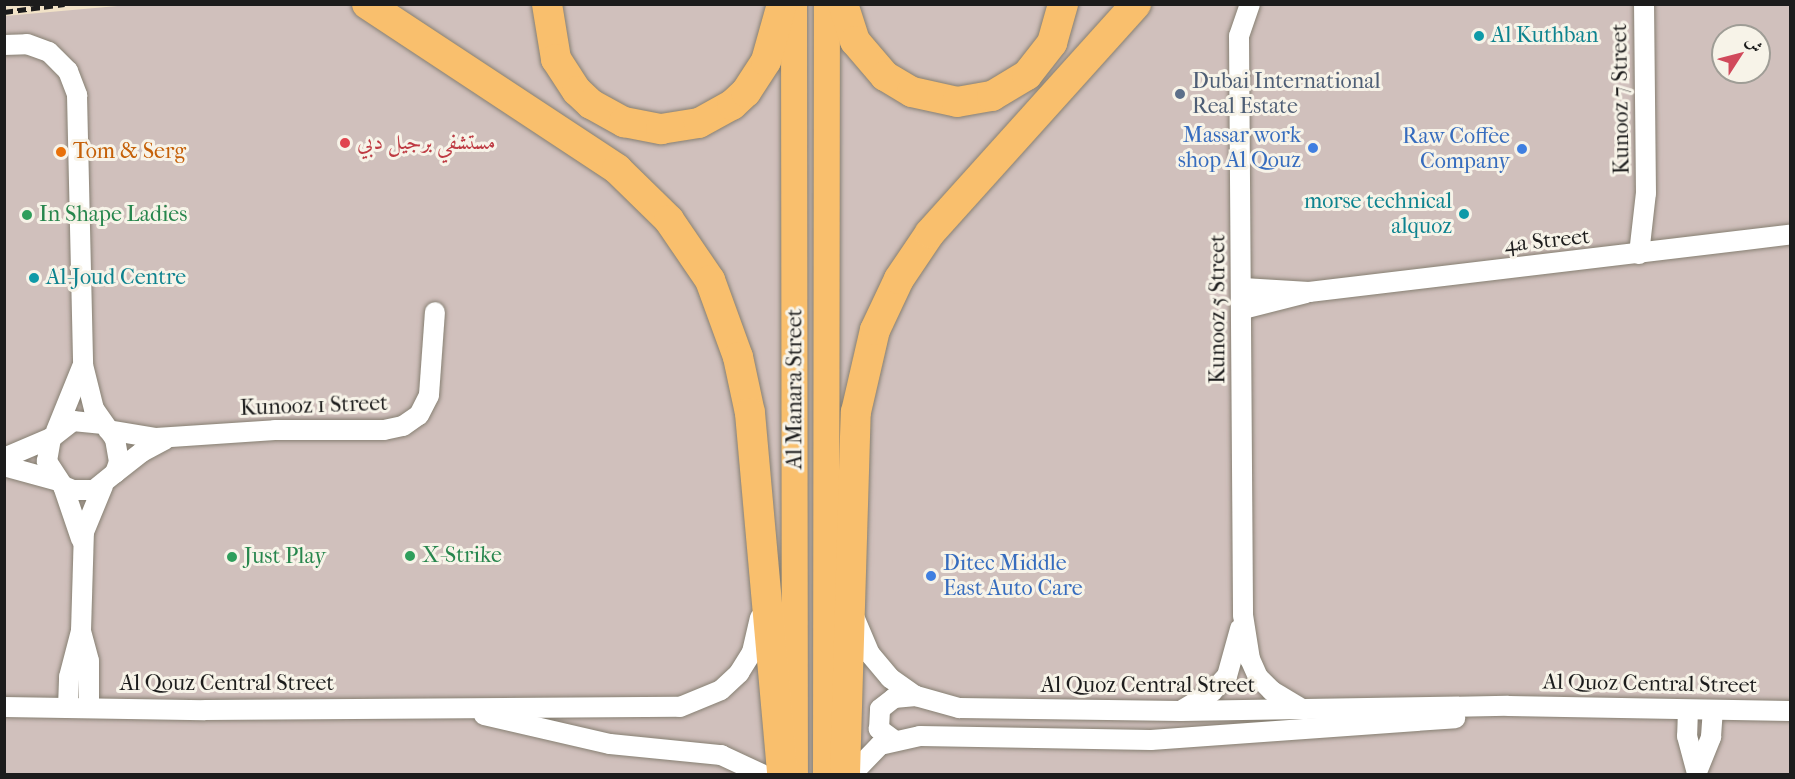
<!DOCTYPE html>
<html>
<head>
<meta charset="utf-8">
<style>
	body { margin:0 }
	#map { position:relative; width:1795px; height:779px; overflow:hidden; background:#f1e2c7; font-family:"IM FELL French Canon",Amiri,serif }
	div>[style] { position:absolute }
	.industrial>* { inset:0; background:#d0c0bc }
	.roads { filter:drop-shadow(0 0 2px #867f72) drop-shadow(0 0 2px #867f72) }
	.minor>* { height:20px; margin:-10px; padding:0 10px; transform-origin:10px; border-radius:10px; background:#fff }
	.major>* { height:26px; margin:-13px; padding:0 13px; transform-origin:13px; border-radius:13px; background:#f9bf6d }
	.highway>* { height:30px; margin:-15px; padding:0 15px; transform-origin:15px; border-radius:15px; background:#f9bf6d }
	.rail>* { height:4.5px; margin-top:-2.25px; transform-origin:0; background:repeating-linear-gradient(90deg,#1c1c1c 0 9px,transparent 0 13.5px) }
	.dots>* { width:16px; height:16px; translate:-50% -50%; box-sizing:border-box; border:3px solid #f7f3e8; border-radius:50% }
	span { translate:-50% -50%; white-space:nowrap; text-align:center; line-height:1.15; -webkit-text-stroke:6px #f7f3e8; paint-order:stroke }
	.culture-label { font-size:22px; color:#0d838f }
	.left { translate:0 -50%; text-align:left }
	.right { translate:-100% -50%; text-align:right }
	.service-label { font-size:22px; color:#4e5e75 }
	.street-label { font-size:22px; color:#1c1c1c }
	.shop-label { font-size:22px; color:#366cbe }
	.health-label { font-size:22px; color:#be3a42 }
	.food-label { font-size:22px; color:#c56008 }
	.leisure-label { font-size:22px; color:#27864d }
	.frame { position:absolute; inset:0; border:6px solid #1c1c1c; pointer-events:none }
	.north { position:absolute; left:1711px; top:24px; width:60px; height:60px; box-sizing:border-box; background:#f7f3e8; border:2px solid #9f9d96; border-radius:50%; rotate:54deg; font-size:16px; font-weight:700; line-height:24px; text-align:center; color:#1c1c1c }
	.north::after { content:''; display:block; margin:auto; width:21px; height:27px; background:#d1495b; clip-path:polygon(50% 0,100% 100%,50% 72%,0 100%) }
</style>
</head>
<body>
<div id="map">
	<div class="industrial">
		<div style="clip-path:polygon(evenodd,140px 4px,1790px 5px,1790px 774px,5px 774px,5px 16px,140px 4px,1723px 36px,1759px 36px,1759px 72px,1723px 72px,1723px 36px)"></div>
	</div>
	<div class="roads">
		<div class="minor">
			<div style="left:1250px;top:4px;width:34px;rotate:109deg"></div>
			<div style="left:1239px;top:36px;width:579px;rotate:89.6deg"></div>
			<div style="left:1243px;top:615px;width:45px;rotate:81deg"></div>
			<div style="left:1250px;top:659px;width:20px;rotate:66deg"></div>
			<div style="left:1258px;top:677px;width:20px;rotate:45deg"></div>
			<div style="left:1272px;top:691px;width:35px;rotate:31deg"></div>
			<div style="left:4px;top:45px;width:23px;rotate:-2deg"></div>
			<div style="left:27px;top:44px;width:23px;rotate:20deg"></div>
			<div style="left:49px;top:52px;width:27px;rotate:45deg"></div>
			<div style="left:68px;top:71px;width:26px;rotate:69deg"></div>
			<div style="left:77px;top:95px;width:270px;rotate:88.7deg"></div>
			<div style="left:83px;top:365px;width:45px;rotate:76deg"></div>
			<div style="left:94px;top:409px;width:37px;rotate:55deg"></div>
			<div style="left:115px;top:439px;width:23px;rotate:80deg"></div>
			<div style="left:119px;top:462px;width:12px;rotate:110deg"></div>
			<div style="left:115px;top:473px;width:27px;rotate:141deg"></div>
			<div style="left:94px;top:490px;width:21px;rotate:180deg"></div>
			<div style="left:73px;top:490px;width:11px;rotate:-158deg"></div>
			<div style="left:63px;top:486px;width:30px;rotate:-123deg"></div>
			<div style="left:47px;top:461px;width:23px;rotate:-80deg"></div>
			<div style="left:51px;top:438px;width:28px;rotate:-38deg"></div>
			<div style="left:73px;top:421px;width:28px;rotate:6deg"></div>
			<div style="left:1639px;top:254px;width:61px;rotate:-83.5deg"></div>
			<div style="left:1646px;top:193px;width:189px;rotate:-90.6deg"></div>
			<div style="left:1243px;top:288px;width:66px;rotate:3.5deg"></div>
			<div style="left:1309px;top:292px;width:484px;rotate:-6.8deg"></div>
			<div style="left:1243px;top:309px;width:65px;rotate:-14.3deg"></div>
			<div style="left:108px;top:430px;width:49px;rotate:9.5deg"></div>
			<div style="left:156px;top:438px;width:119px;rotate:-3.8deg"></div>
			<div style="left:275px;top:430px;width:109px"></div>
			<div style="left:384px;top:430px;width:19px;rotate:-12deg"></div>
			<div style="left:403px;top:426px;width:19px;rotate:-35deg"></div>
			<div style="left:419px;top:415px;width:22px;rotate:-63deg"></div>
			<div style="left:429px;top:395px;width:83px;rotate:-85.9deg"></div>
			<div style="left:56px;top:431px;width:69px;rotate:-67.9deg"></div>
			<div style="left:4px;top:458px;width:51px;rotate:-23.1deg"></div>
			<div style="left:4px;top:466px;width:56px;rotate:15.5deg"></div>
			<div style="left:115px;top:473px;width:34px;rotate:-38deg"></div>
			<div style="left:142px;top:452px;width:26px;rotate:-28deg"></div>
			<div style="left:63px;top:486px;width:56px;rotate:71.2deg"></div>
			<div style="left:855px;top:619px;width:38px;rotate:67deg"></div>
			<div style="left:870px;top:654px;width:31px;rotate:50deg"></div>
			<div style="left:890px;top:678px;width:32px;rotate:35deg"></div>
			<div style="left:916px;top:696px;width:45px;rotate:15.6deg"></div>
			<div style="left:959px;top:708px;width:222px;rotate:0.8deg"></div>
			<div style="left:1181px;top:711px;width:327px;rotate:-0.9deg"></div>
			<div style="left:1508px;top:706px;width:282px;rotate:1deg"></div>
			<div style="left:81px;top:631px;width:31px;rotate:75deg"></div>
			<div style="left:89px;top:661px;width:47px;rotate:90deg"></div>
			<div style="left:4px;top:707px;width:201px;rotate:0.9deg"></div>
			<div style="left:205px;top:710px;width:475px;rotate:-0.4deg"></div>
			<div style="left:680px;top:707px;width:44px;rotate:-22.5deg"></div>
			<div style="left:721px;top:690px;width:25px;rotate:-43deg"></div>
			<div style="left:739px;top:673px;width:25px;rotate:-58deg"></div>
			<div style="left:752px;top:652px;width:35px;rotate:-77deg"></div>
			<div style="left:68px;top:708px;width:31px;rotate:-88deg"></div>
			<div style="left:69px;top:677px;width:48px;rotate:-75.4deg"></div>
			<div style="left:81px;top:631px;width:99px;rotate:-88.3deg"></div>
			<div style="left:84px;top:532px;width:50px;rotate:-67.6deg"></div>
			<div style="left:1182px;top:710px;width:35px;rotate:-31deg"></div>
			<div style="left:1212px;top:692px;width:22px;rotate:-47deg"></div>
			<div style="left:1227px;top:676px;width:49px;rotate:-74.5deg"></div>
			<div style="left:1688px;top:710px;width:26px;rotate:92deg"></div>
			<div style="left:1687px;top:736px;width:39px;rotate:75deg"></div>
			<div style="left:484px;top:715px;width:129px;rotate:13deg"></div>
			<div style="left:610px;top:744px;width:112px;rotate:5.7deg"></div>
			<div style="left:721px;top:755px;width:45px;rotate:24.9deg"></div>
			<div style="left:894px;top:740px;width:19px;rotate:-144deg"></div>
			<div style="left:879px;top:729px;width:20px;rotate:-87deg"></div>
			<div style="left:880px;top:709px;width:18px;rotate:-38deg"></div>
			<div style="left:894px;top:698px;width:22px;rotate:-5deg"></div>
			<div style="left:1697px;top:772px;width:38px;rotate:-68deg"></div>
			<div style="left:1711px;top:737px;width:27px;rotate:-86deg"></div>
			<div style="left:852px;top:774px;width:40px;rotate:-46deg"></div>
			<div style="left:880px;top:745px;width:41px;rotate:-12.7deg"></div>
			<div style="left:920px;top:736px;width:231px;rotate:1deg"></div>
			<div style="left:1151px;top:740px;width:305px;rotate:-4.1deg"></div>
		</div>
		<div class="major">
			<div style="left:794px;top:4px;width:770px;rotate:89.93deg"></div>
			<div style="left:826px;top:774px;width:770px;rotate:-89.93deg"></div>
		</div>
		<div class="highway">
			<div style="left:367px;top:4px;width:300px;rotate:33.4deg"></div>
			<div style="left:617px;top:169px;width:73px;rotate:44.4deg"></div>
			<div style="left:669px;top:220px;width:73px;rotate:55.7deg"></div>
			<div style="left:710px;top:280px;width:82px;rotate:70deg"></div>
			<div style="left:738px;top:357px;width:57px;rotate:77.9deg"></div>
			<div style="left:750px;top:413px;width:362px;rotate:84.9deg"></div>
			<div style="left:547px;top:4px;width:56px;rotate:80.7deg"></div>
			<div style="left:556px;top:59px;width:38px;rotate:57deg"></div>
			<div style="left:577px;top:91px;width:19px;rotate:43deg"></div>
			<div style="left:591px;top:104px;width:38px;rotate:29deg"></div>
			<div style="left:624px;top:122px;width:38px;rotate:11deg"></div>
			<div style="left:661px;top:129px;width:38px;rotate:-9deg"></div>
			<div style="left:699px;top:123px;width:38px;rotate:-29deg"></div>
			<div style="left:732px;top:105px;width:19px;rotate:-43deg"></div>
			<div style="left:746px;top:92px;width:37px;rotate:-57deg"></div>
			<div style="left:766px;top:61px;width:59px;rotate:-74.3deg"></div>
			<div style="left:843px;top:4px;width:39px;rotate:72deg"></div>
			<div style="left:855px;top:41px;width:46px;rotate:49.4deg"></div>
			<div style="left:885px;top:76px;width:31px;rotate:31deg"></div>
			<div style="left:912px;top:92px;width:46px;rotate:12.5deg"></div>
			<div style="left:957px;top:102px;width:36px;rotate:-10deg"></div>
			<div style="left:992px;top:96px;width:41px;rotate:-31deg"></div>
			<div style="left:1027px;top:75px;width:41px;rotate:-52deg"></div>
			<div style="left:1052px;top:43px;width:41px;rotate:-74.2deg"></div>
			<div style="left:845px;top:774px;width:362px;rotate:-88.3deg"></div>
			<div style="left:856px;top:412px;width:84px;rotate:-77deg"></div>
			<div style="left:875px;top:330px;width:56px;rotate:-64.8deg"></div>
			<div style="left:899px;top:279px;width:55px;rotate:-56deg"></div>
			<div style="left:930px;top:233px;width:308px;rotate:-48deg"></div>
		</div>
	</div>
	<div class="rail">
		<div style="left:4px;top:12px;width:61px;rotate:-7.6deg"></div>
	</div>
	<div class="dots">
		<div style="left:1479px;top:36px;background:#0f9aa8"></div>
		<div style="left:1180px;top:94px;background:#5c6f8a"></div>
		<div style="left:345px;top:143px;background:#e0444e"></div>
		<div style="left:1313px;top:148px;background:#3f7fe0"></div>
		<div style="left:1522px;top:149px;background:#3f7fe0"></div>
		<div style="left:61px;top:152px;background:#e8710a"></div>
		<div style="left:1464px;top:214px;background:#0f9aa8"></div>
		<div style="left:27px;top:215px;background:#2e9e5b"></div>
		<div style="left:34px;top:278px;background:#0f9aa8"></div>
		<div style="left:410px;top:556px;background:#2e9e5b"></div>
		<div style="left:232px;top:557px;background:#2e9e5b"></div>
		<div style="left:931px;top:576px;background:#3f7fe0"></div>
	</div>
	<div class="culture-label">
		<span class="left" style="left:1491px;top:36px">Al Kuthban</span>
		<span class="right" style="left:1452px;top:214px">morse technical<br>alquoz</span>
		<span class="left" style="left:46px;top:278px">Al-Joud Centre</span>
	</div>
	<div class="service-label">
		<span class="left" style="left:1192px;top:94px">Dubai International<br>Real Estate</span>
	</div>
	<div class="street-label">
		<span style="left:1621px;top:99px;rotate:-91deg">Kunooz 7 Street</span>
		<span style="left:1547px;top:241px;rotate:-6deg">4a Street</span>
		<span style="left:1218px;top:309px;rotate:-90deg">Kunooz 5 Street</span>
		<span style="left:795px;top:389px;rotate:-90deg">Al Manara Street</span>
		<span style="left:314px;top:406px;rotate:-2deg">Kunooz 1 Street</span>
		<span style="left:227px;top:684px">Al Qouz Central Street</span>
		<span style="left:1650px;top:684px;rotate:1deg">Al Quoz Central Street</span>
		<span style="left:1148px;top:686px">Al Quoz Central Street</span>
	</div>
	<div class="shop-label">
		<span class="right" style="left:1301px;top:148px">Massar work<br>shop Al Qouz</span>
		<span class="right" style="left:1510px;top:149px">Raw Coffee<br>Company</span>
		<span class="left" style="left:943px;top:576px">Ditec Middle<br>East Auto Care</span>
	</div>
	<div class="health-label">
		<span class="left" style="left:357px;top:143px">مستشفي برجيل دبي</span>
	</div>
	<div class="food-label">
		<span class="left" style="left:73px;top:152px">Tom &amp; Serg</span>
	</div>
	<div class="leisure-label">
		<span class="left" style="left:39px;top:215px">In Shape Ladies</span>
		<span class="left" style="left:422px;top:556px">X-Strike</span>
		<span class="left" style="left:244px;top:557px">Just Play</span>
	</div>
	<div class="frame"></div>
	<div class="north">ش</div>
</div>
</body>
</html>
